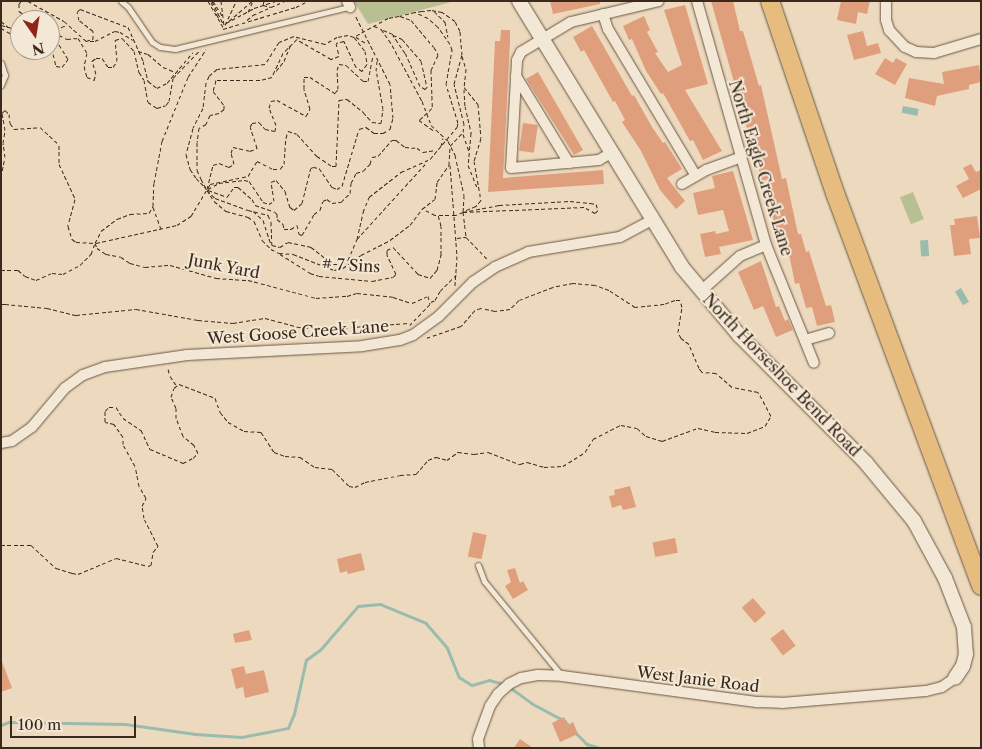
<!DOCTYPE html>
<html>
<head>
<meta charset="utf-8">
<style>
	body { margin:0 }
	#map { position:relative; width:982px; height:749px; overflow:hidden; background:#eddabe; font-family:"Libre Caslon Text",serif }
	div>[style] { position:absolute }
	.green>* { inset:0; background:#b8c091; transform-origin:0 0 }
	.water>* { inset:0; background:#9abbad; transform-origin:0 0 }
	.stream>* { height:2.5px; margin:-1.25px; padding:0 1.25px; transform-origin:1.25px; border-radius:1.25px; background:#9abbad }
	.building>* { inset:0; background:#df9f7d; transform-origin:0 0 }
	.path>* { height:1px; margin-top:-0.5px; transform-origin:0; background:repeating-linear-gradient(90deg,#3b2a1b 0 4px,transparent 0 6.5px) }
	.roads { filter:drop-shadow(0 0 1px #685644) drop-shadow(0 0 1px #685644) }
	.lane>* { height:5px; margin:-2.5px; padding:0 2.5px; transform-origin:2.5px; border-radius:2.5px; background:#f3e7d5 }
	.street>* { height:10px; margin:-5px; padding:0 5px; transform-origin:5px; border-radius:5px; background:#f3e7d5 }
	.secondary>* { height:14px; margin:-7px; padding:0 7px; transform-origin:7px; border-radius:7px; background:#f3e7d5 }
	.highway>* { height:18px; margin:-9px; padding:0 9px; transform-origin:9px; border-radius:9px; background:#e6bd7f }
	.path-bridge>* { height:1px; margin-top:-0.5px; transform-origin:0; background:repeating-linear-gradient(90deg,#3b2a1b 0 4px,transparent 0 6.5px) }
	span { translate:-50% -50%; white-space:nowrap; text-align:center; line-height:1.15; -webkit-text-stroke:4px #f3e7d5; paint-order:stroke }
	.street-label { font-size:16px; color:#3b2a1b }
	.frame { position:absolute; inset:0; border:2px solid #3b2a1b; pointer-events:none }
	.north { position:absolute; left:10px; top:10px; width:50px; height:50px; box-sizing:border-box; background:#f3e7d5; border:1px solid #a99b8b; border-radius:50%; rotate:167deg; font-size:14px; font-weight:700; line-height:20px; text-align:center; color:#3b2a1b }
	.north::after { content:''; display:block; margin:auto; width:18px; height:22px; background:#8f2418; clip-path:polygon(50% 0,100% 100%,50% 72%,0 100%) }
	.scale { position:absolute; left:10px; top:716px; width:126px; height:22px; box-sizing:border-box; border:2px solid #3b2a1b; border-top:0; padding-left:6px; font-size:15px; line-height:18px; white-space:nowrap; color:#3b2a1b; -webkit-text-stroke:4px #f3e7d5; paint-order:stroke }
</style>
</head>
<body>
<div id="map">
	<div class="green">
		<div style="clip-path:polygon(354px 1px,455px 1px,368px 24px)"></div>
		<div style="left:913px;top:192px;width:29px;height:14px;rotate:68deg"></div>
	</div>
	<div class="water">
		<div style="left:903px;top:106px;width:16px;height:7px;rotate:11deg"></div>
		<div style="left:928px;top:240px;width:16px;height:8px;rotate:86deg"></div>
		<div style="left:961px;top:288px;width:16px;height:7px;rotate:60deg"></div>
	</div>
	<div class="stream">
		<div style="left:511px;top:688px;width:27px;rotate:36deg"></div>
		<div style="left:533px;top:704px;width:36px;rotate:28deg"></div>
		<div style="left:565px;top:721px;width:8px;rotate:50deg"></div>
		<div style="left:1px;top:725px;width:9px;rotate:-21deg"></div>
		<div style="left:9px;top:722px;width:116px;rotate:1deg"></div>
		<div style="left:125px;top:724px;width:71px;rotate:8.1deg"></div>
		<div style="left:195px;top:734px;width:47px;rotate:3.7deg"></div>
		<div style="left:242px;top:737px;width:47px;rotate:-11.1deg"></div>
		<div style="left:288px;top:728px;width:15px;rotate:-67deg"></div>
		<div style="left:294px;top:714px;width:55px;rotate:-77.5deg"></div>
		<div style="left:306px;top:660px;width:17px;rotate:-36deg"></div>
		<div style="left:320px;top:650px;width:58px;rotate:-49.2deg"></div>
		<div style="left:358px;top:606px;width:22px;rotate:-5deg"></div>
		<div style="left:380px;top:604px;width:50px;rotate:22.4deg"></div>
		<div style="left:426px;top:623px;width:32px;rotate:49deg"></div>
		<div style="left:447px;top:647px;width:32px;rotate:68deg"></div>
		<div style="left:459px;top:677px;width:15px;rotate:32deg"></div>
		<div style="left:472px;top:685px;width:18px;rotate:-16deg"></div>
		<div style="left:489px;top:680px;width:16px;rotate:15deg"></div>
		<div style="left:576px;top:733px;width:16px;rotate:45deg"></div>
		<div style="left:587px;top:744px;width:14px;rotate:17deg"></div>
	</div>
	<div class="building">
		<div style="clip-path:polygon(550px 1px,600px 1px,600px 4px,553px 14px)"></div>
		<div style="clip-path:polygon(711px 1px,733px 1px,740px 31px,743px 31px,759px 86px,761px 85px,782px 179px,786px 178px,798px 234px,801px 234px,806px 252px,809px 251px,826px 306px,831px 305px,835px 322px,817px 326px,812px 307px,806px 308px,799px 283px,795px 284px,789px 254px,784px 255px,779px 236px,777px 236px,764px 181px,762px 181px)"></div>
		<div style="clip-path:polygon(841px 1px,870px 1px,867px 14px,858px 12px,856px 24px,837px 20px)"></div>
		<div style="clip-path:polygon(685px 5px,708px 84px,685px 90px,722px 151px,703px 160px,693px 140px,690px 141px,663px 93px,661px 94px,646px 71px,632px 39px,629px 40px,623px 26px,644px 16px,650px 30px,647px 32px,658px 52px,655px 53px,668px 72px,682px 65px,664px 10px)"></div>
		<div style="clip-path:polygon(592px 26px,632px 96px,634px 95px,652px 127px,663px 143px,665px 142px,682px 169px,667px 178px,685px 201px,676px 209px,660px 190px,641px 151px,622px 122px,625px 120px,615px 101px,613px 102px,584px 50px,581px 52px,573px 37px)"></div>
		<div style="clip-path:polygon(501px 30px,510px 30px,510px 41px,503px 178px,603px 170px,604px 184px,488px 192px,495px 41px,500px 41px)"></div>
		<div style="clip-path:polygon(863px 31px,867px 46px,878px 43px,881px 53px,854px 60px,847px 35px)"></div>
		<div style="clip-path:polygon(885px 58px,893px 63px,896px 58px,907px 64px,895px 85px,875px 74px)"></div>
		<div style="clip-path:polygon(979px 65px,981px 82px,969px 85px,969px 89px,937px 96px,935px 106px,905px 98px,909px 78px,944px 84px,942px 72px)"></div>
		<div style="clip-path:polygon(538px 72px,583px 150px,574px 155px,526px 79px)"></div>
		<div style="left:523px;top:123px;width:15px;height:28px;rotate:8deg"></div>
		<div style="clip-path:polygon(971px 164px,976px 172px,981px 170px,981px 189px,963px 198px,956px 186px,969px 179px,963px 168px)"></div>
		<div style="clip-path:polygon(733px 171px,753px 240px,719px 247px,721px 254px,705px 257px,700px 234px,715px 231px,716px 234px,729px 231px,723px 210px,698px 215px,693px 193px,715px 188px,712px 176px)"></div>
		<div style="clip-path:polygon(977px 216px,980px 238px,969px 239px,971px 254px,954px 256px,950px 225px,955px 225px,954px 219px)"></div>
		<div style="clip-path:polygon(761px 261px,776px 307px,779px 306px,785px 321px,788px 319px,793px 330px,776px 337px,763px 306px,754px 310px,738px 272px)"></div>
		<div style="clip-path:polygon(630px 486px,636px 507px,623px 510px,621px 505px,612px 508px,609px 496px,615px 495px,614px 490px)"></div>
		<div style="left:473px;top:532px;width:14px;height:25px;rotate:12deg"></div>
		<div style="left:675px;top:538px;width:15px;height:23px;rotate:79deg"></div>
		<div style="clip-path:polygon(361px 553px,365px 570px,348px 574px,347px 571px,340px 573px,337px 559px)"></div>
		<div style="clip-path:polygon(515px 568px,520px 583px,523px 581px,528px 590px,513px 599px,505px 586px,511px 582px,507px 570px)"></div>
		<div style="left:753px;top:598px;width:20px;height:15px;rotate:49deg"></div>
		<div style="left:783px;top:629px;width:21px;height:16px;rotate:53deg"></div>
		<div style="clip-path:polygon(249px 630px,252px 640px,235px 643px,233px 634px)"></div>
		<div style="clip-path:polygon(1px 659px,12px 688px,1px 692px)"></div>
		<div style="clip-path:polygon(244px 666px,246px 674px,264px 670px,269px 692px,245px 698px,243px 687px,236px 689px,231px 669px)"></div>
		<div style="clip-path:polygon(564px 717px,568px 725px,573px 722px,578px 734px,560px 742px,552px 723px)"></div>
		<div style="clip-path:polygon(520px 739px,533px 748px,514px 748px)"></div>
	</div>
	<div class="path">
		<div style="left:21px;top:1px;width:4px;rotate:124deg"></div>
		<div style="left:19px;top:4px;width:7px;rotate:90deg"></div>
		<div style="left:19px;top:11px;width:15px;rotate:37deg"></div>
		<div style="left:28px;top:1px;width:41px;rotate:29.1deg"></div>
		<div style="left:64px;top:21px;width:30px;rotate:42deg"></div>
		<div style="left:86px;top:41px;width:7px;rotate:-16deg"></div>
		<div style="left:93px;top:39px;width:8px;rotate:-90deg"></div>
		<div style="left:93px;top:31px;width:18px;rotate:-142deg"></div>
		<div style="left:79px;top:20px;width:8px;rotate:-104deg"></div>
		<div style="left:77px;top:12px;width:4px;rotate:-45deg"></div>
		<div style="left:80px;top:9px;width:51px;rotate:20.6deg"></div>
		<div style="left:128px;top:27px;width:37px;rotate:66deg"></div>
		<div style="left:143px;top:61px;width:21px;rotate:76deg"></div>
		<div style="left:148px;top:81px;width:11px;rotate:38deg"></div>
		<div style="left:157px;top:88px;width:11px;rotate:-27deg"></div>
		<div style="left:167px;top:83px;width:40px;rotate:-50deg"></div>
		<div style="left:208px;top:1px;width:30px;rotate:60deg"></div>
		<div style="left:212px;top:1px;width:25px;rotate:64deg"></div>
		<div style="left:213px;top:1px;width:19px;rotate:58deg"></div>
		<div style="left:221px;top:1px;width:25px;rotate:83deg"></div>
		<div style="left:264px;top:1px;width:4px;rotate:104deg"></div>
		<div style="left:263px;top:5px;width:8px;rotate:14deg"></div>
		<div style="left:211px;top:2px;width:19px;rotate:65deg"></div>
		<div style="left:434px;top:11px;width:16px;rotate:45deg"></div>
		<div style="left:445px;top:22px;width:15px;rotate:79deg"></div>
		<div style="left:248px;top:12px;width:12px;rotate:-66deg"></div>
		<div style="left:400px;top:16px;width:12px;rotate:20deg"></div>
		<div style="left:411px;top:20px;width:35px;rotate:50deg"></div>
		<div style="left:434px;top:47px;width:9px;rotate:63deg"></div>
		<div style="left:438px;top:55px;width:17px;rotate:115deg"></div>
		<div style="left:431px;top:70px;width:38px;rotate:88deg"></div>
		<div style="left:432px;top:108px;width:18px;rotate:137deg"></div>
		<div style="left:419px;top:120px;width:19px;rotate:36deg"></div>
		<div style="left:247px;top:20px;width:8px;rotate:-40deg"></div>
		<div style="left:253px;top:15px;width:34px;rotate:-24deg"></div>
		<div style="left:1px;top:21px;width:9px;rotate:41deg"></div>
		<div style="left:229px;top:21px;width:30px;rotate:-41deg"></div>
		<div style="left:226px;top:23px;width:32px;rotate:-28deg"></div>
		<div style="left:254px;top:8px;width:22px;rotate:-18deg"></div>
		<div style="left:1px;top:25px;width:20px;rotate:15deg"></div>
		<div style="left:225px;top:25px;width:26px;rotate:-65deg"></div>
		<div style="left:374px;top:26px;width:8px;rotate:23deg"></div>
		<div style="left:381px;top:29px;width:19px;rotate:55deg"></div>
		<div style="left:392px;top:45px;width:64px;rotate:61.8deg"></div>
		<div style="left:422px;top:101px;width:26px;rotate:69deg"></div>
		<div style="left:431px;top:125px;width:23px;rotate:43deg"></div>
		<div style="left:448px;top:141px;width:16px;rotate:63deg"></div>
		<div style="left:455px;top:155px;width:41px;rotate:77.3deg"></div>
		<div style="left:464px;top:195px;width:17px;rotate:93deg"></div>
		<div style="left:463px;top:212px;width:8px;rotate:157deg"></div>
		<div style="left:456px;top:215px;width:21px;rotate:180deg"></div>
		<div style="left:435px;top:215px;width:13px;rotate:-153deg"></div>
		<div style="left:1px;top:28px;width:22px;rotate:30deg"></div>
		<div style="left:223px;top:29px;width:76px;rotate:-16.8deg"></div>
		<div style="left:296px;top:7px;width:13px;rotate:-27deg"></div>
		<div style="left:383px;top:30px;width:11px;rotate:22deg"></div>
		<div style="left:50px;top:35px;width:7px;rotate:-45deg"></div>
		<div style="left:55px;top:30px;width:12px;rotate:-24deg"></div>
		<div style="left:393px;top:35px;width:10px;rotate:24deg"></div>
		<div style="left:402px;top:39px;width:29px;rotate:49deg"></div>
		<div style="left:421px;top:61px;width:27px;rotate:77deg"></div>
		<div style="left:427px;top:87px;width:3px;rotate:135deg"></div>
		<div style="left:425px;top:89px;width:6px;rotate:-149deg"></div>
		<div style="left:420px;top:86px;width:36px;rotate:-114deg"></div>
		<div style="left:405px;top:53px;width:22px;rotate:-124deg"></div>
		<div style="left:354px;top:37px;width:18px;rotate:52deg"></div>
		<div style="left:365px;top:51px;width:13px;rotate:81deg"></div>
		<div style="left:367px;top:64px;width:9px;rotate:126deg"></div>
		<div style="left:362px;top:71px;width:7px;rotate:-146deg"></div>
		<div style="left:356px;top:67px;width:29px;rotate:-115deg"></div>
		<div style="left:344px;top:41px;width:8px;rotate:166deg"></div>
		<div style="left:336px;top:43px;width:13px;rotate:77deg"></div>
		<div style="left:339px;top:56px;width:9px;rotate:159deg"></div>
		<div style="left:331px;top:59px;width:39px;rotate:-150deg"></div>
		<div style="left:297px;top:39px;width:20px;rotate:135deg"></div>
		<div style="left:283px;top:53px;width:26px;rotate:115deg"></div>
		<div style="left:272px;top:77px;width:12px;rotate:166deg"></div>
		<div style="left:260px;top:80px;width:44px;rotate:180deg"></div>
		<div style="left:216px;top:80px;width:11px;rotate:105deg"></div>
		<div style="left:213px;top:91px;width:18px;rotate:52deg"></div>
		<div style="left:224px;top:105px;width:4px;rotate:90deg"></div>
		<div style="left:224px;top:109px;width:6px;rotate:141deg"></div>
		<div style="left:219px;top:113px;width:9px;rotate:167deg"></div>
		<div style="left:210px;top:115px;width:10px;rotate:114deg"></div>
		<div style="left:206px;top:124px;width:8px;rotate:150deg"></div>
		<div style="left:199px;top:128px;width:14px;rotate:98deg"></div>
		<div style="left:197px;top:142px;width:28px;rotate:90deg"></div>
		<div style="left:197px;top:170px;width:10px;rotate:66deg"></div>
		<div style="left:201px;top:179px;width:13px;rotate:61deg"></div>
		<div style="left:207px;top:190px;width:13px;rotate:58deg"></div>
		<div style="left:214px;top:201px;width:16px;rotate:40deg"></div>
		<div style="left:226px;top:211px;width:23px;rotate:15deg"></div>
		<div style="left:248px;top:217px;width:7px;rotate:34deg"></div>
		<div style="left:254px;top:221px;width:21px;rotate:67deg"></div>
		<div style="left:262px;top:240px;width:13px;rotate:45deg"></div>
		<div style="left:271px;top:249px;width:9px;rotate:27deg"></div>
		<div style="left:279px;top:253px;width:14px;rotate:4deg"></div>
		<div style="left:293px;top:254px;width:44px;rotate:21.3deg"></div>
		<div style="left:334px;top:270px;width:9px;rotate:-13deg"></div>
		<div style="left:343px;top:268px;width:22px;rotate:-36deg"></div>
		<div style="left:361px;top:255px;width:33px;rotate:-27deg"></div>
		<div style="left:390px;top:240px;width:25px;rotate:-37deg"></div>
		<div style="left:410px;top:225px;width:20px;rotate:-53deg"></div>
		<div style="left:422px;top:209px;width:16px;rotate:-38deg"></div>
		<div style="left:435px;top:199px;width:17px;rotate:-83deg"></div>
		<div style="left:437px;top:182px;width:21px;rotate:-55deg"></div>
		<div style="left:449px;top:165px;width:19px;rotate:-87deg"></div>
		<div style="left:450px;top:146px;width:19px;rotate:-47deg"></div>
		<div style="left:463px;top:132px;width:8px;rotate:-83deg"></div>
		<div style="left:464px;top:124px;width:41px;rotate:-104deg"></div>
		<div style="left:454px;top:84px;width:30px;rotate:-75deg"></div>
		<div style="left:462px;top:55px;width:24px;rotate:-95deg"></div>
		<div style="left:460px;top:31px;width:11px;rotate:-117deg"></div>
		<div style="left:455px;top:21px;width:16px;rotate:-145deg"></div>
		<div style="left:442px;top:12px;width:11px;rotate:-170deg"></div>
		<div style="left:431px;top:10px;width:9px;rotate:174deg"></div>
		<div style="left:422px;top:11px;width:7px;rotate:172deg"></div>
		<div style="left:415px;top:12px;width:16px;rotate:166deg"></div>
		<div style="left:399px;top:16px;width:11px;rotate:170deg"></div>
		<div style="left:388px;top:18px;width:39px;rotate:151deg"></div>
		<div style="left:354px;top:37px;width:6px;rotate:-162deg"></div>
		<div style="left:348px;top:35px;width:11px;rotate:170deg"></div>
		<div style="left:337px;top:37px;width:14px;rotate:150deg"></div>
		<div style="left:325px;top:44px;width:32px;rotate:-166deg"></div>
		<div style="left:294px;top:36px;width:16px;rotate:158deg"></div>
		<div style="left:279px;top:42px;width:26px;rotate:122deg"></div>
		<div style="left:265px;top:64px;width:48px;rotate:174.1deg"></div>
		<div style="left:217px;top:69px;width:11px;rotate:139deg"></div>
		<div style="left:209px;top:76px;width:8px;rotate:113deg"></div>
		<div style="left:206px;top:83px;width:25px;rotate:97deg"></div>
		<div style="left:203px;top:108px;width:22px;rotate:117deg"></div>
		<div style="left:193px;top:128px;width:27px;rotate:105deg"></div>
		<div style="left:186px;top:154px;width:16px;rotate:75deg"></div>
		<div style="left:190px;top:169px;width:11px;rotate:56deg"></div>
		<div style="left:196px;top:178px;width:11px;rotate:45deg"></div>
		<div style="left:204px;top:186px;width:5px;rotate:53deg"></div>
		<div style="left:207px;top:190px;width:11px;rotate:45deg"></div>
		<div style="left:215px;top:198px;width:35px;rotate:20deg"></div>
		<div style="left:248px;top:210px;width:21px;rotate:14deg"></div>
		<div style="left:268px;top:215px;width:8px;rotate:67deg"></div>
		<div style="left:271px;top:222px;width:23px;rotate:88deg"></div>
		<div style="left:272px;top:245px;width:8px;rotate:14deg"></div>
		<div style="left:280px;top:247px;width:9px;rotate:-32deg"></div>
		<div style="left:288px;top:242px;width:24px;rotate:12deg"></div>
		<div style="left:311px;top:247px;width:28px;rotate:38deg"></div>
		<div style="left:333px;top:264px;width:9px"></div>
		<div style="left:342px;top:264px;width:7px;rotate:-34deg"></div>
		<div style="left:348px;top:260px;width:23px;rotate:-67deg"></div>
		<div style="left:357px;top:239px;width:28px;rotate:-77deg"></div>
		<div style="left:363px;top:212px;width:16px;rotate:-68deg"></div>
		<div style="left:369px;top:197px;width:41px;rotate:-38deg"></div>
		<div style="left:401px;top:172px;width:32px;rotate:-24deg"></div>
		<div style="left:430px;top:159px;width:42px;rotate:-49.8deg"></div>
		<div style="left:457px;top:127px;width:4px;rotate:-76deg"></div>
		<div style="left:458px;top:123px;width:41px;rotate:-107.1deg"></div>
		<div style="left:446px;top:84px;width:35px;rotate:-80deg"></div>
		<div style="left:452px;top:50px;width:6px;rotate:-108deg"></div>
		<div style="left:450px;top:44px;width:21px;rotate:-125deg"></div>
		<div style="left:438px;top:27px;width:13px;rotate:-138deg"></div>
		<div style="left:428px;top:18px;width:14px;rotate:-155deg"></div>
		<div style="left:356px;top:37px;width:13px;rotate:32deg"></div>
		<div style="left:90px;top:41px;width:5px"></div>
		<div style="left:95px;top:41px;width:22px;rotate:-27deg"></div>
		<div style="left:115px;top:31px;width:5px;rotate:11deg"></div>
		<div style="left:120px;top:32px;width:15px;rotate:32deg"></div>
		<div style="left:48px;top:50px;width:6px;rotate:39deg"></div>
		<div style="left:53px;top:54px;width:12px;rotate:76deg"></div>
		<div style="left:56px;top:66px;width:6px;rotate:9deg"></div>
		<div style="left:62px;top:67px;width:10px;rotate:-53deg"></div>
		<div style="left:68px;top:59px;width:25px;rotate:-122deg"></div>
		<div style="left:55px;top:38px;width:5px;rotate:-37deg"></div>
		<div style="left:59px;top:35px;width:9px;rotate:27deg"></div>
		<div style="left:67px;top:39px;width:11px;rotate:-5deg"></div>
		<div style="left:78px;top:38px;width:17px;rotate:59deg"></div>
		<div style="left:87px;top:53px;width:13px;rotate:103deg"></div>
		<div style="left:84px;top:66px;width:11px;rotate:75deg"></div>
		<div style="left:87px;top:77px;width:8px;rotate:23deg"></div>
		<div style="left:94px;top:80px;width:6px;rotate:-72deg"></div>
		<div style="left:96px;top:74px;width:14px;rotate:-107deg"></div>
		<div style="left:92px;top:61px;width:5px;rotate:-37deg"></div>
		<div style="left:96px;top:58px;width:6px"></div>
		<div style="left:102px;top:58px;width:11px;rotate:56deg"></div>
		<div style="left:108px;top:67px;width:5px"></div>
		<div style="left:113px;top:67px;width:7px;rotate:-56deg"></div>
		<div style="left:117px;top:61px;width:21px;rotate:-95deg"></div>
		<div style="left:115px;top:40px;width:7px;rotate:-16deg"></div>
		<div style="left:122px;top:38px;width:18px;rotate:47deg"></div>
		<div style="left:134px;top:51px;width:22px;rotate:77deg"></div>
		<div style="left:139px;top:72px;width:9px;rotate:58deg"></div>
		<div style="left:144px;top:80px;width:22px;rotate:80deg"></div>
		<div style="left:148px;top:102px;width:11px;rotate:34deg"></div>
		<div style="left:157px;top:108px;width:9px;rotate:-18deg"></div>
		<div style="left:166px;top:105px;width:5px;rotate:-53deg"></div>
		<div style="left:169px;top:101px;width:23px;rotate:-80deg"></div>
		<div style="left:173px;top:78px;width:39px;rotate:-46deg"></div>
		<div style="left:138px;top:51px;width:10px;rotate:17deg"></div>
		<div style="left:148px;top:54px;width:20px;rotate:41deg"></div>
		<div style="left:163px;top:67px;width:13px;rotate:23deg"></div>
		<div style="left:462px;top:56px;width:14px;rotate:73deg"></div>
		<div style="left:466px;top:69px;width:18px;rotate:96deg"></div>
		<div style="left:464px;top:87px;width:22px;rotate:51deg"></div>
		<div style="left:478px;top:104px;width:34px;rotate:85deg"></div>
		<div style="left:481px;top:138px;width:24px;rotate:107deg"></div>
		<div style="left:474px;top:161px;width:40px;rotate:80deg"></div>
		<div style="left:481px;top:200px;width:8px;rotate:130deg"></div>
		<div style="left:476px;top:206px;width:11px;rotate:158deg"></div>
		<div style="left:276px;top:71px;width:13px;rotate:-51deg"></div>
		<div style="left:284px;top:61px;width:18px;rotate:-68deg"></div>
		<div style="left:464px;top:89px;width:17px;rotate:87deg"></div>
		<div style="left:465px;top:106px;width:28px;rotate:77deg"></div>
		<div style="left:471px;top:133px;width:32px;rotate:95deg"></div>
		<div style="left:468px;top:165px;width:24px;rotate:68deg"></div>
		<div style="left:463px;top:134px;width:18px;rotate:71deg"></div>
		<div style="left:441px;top:146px;width:8px;rotate:-76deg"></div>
		<div style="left:450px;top:165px;width:91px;rotate:85.6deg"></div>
		<div style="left:457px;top:256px;width:30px;rotate:94deg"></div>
		<div style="left:1px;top:177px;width:20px;rotate:-79deg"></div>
		<div style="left:5px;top:157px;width:14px;rotate:-98deg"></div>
		<div style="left:3px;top:143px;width:13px;rotate:-81deg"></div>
		<div style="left:5px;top:130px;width:17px;rotate:-100deg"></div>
		<div style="left:2px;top:113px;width:4px;rotate:-45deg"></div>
		<div style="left:5px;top:110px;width:6px;rotate:45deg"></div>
		<div style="left:9px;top:114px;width:9px;rotate:84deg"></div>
		<div style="left:10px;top:123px;width:7px;rotate:56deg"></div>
		<div style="left:14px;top:129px;width:26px;rotate:-4deg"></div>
		<div style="left:40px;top:127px;width:26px;rotate:43deg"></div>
		<div style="left:59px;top:145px;width:19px;rotate:90deg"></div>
		<div style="left:59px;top:164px;width:38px;rotate:65deg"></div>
		<div style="left:75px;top:199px;width:28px;rotate:105deg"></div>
		<div style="left:68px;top:226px;width:14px;rotate:73deg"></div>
		<div style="left:72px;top:239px;width:5px;rotate:37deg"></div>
		<div style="left:76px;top:242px;width:19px;rotate:3deg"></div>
		<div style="left:95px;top:243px;width:13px;rotate:-63deg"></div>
		<div style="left:101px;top:231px;width:20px;rotate:-37deg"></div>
		<div style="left:117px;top:219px;width:14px;rotate:-21deg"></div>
		<div style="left:130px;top:214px;width:19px;rotate:-3deg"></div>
		<div style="left:149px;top:213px;width:8px;rotate:-60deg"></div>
		<div style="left:153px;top:206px;width:23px;rotate:-88deg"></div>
		<div style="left:154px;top:183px;width:43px;rotate:-79.2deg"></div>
		<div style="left:162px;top:141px;width:69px;rotate:-67.9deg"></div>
		<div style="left:188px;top:77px;width:33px;rotate:-57deg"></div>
		<div style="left:207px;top:189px;width:25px;rotate:-76deg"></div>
		<div style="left:213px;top:165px;width:6px;rotate:-18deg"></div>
		<div style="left:219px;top:163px;width:11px;rotate:22deg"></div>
		<div style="left:229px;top:167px;width:6px;rotate:-31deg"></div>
		<div style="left:234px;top:164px;width:11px;rotate:-105deg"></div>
		<div style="left:231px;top:153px;width:6px;rotate:-72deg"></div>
		<div style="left:233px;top:147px;width:17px;rotate:13deg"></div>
		<div style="left:250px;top:151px;width:8px;rotate:-23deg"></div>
		<div style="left:257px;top:148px;width:22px;rotate:-108deg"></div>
		<div style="left:250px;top:127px;width:4px;rotate:-63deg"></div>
		<div style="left:252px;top:123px;width:7px;rotate:-8deg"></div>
		<div style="left:259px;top:122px;width:9px;rotate:49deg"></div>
		<div style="left:265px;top:129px;width:10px;rotate:11deg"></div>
		<div style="left:275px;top:131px;width:6px;rotate:-81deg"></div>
		<div style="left:276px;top:125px;width:18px;rotate:-112deg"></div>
		<div style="left:269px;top:108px;width:7px;rotate:-74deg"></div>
		<div style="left:271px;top:101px;width:6px;rotate:-9deg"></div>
		<div style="left:277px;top:100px;width:33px;rotate:29deg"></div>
		<div style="left:306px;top:116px;width:8px;rotate:-60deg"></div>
		<div style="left:310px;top:109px;width:21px;rotate:-107deg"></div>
		<div style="left:304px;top:89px;width:12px;rotate:-90deg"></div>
		<div style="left:304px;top:77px;width:6px"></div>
		<div style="left:310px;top:77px;width:30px;rotate:33deg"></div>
		<div style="left:335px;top:93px;width:5px;rotate:-53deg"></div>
		<div style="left:338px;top:89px;width:19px;rotate:-93deg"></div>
		<div style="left:337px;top:70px;width:6px;rotate:-72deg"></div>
		<div style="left:339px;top:64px;width:7px;rotate:8deg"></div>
		<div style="left:346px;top:65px;width:23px;rotate:43deg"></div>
		<div style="left:363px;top:81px;width:5px"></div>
		<div style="left:368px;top:81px;width:26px;rotate:-79deg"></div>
		<div style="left:208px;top:189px;width:13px;rotate:-29deg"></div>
		<div style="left:219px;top:183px;width:25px;rotate:-7deg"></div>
		<div style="left:244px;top:180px;width:5px;rotate:11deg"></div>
		<div style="left:249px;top:181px;width:25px;rotate:56deg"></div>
		<div style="left:263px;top:202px;width:6px;rotate:18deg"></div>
		<div style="left:269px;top:204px;width:6px;rotate:-31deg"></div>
		<div style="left:274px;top:201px;width:19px;rotate:-99deg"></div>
		<div style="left:271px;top:182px;width:5px;rotate:-22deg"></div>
		<div style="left:276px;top:180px;width:14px;rotate:51deg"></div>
		<div style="left:285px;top:191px;width:17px;rotate:73deg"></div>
		<div style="left:290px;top:207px;width:5px;rotate:37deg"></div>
		<div style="left:294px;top:210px;width:11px;rotate:-41deg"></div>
		<div style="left:302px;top:203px;width:36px;rotate:-76deg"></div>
		<div style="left:311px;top:168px;width:2px;rotate:-27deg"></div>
		<div style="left:313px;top:167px;width:6px;rotate:9deg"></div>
		<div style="left:319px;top:168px;width:23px;rotate:56deg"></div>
		<div style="left:332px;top:187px;width:5px;rotate:22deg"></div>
		<div style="left:337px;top:189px;width:6px;rotate:-31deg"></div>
		<div style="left:342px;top:186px;width:59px;rotate:-73.4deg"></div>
		<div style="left:359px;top:129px;width:7px;rotate:-16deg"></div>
		<div style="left:366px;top:127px;width:10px;rotate:37deg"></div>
		<div style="left:374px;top:133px;width:9px"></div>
		<div style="left:383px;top:133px;width:8px;rotate:-30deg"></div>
		<div style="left:390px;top:129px;width:11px;rotate:-75deg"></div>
		<div style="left:393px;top:118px;width:34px;rotate:-95deg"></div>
		<div style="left:390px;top:84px;width:77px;rotate:-116.9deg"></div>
		<div style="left:208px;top:190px;width:20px;rotate:20deg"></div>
		<div style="left:227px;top:197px;width:12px;rotate:-55deg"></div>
		<div style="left:234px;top:187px;width:4px"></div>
		<div style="left:238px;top:187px;width:18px;rotate:41deg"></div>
		<div style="left:252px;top:199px;width:7px;rotate:63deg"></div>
		<div style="left:255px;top:205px;width:21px;rotate:19deg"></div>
		<div style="left:275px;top:212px;width:3px;rotate:45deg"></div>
		<div style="left:277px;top:214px;width:5px;rotate:90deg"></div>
		<div style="left:277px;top:219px;width:8px;rotate:40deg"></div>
		<div style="left:283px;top:224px;width:5px;rotate:79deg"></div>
		<div style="left:284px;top:229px;width:7px"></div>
		<div style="left:291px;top:229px;width:7px;rotate:-34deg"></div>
		<div style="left:297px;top:225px;width:9px;rotate:77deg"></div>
		<div style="left:299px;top:234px;width:3px;rotate:18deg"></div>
		<div style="left:302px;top:235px;width:24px;rotate:-60deg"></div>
		<div style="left:314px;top:214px;width:7px;rotate:-34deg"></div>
		<div style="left:320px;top:210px;width:9px;rotate:-72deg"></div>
		<div style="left:323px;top:201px;width:4px;rotate:-27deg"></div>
		<div style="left:327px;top:199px;width:6px;rotate:39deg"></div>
		<div style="left:332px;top:203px;width:9px;rotate:-6deg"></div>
		<div style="left:341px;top:202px;width:13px;rotate:-45deg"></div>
		<div style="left:350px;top:193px;width:10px;rotate:-84deg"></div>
		<div style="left:351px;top:183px;width:11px;rotate:-63deg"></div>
		<div style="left:356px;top:173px;width:7px;rotate:-16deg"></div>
		<div style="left:363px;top:171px;width:10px;rotate:-45deg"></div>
		<div style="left:370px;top:164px;width:7px;rotate:-74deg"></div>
		<div style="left:372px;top:157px;width:6px;rotate:-9deg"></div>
		<div style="left:378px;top:156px;width:21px;rotate:-49deg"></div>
		<div style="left:392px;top:140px;width:4px"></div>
		<div style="left:396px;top:140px;width:11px;rotate:38deg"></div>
		<div style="left:405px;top:147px;width:12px;rotate:5deg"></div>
		<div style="left:417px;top:148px;width:7px;rotate:34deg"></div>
		<div style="left:423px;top:152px;width:13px;rotate:-9deg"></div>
		<div style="left:570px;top:201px;width:20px;rotate:6deg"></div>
		<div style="left:590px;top:203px;width:6px;rotate:9deg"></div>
		<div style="left:596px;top:204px;width:6px;rotate:72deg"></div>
		<div style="left:598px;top:210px;width:4px;rotate:135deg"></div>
		<div style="left:595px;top:213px;width:13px;rotate:-151deg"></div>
		<div style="left:584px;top:207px;width:121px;rotate:177.6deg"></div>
		<div style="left:463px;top:212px;width:37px;rotate:-11deg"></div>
		<div style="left:499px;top:205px;width:71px;rotate:-3.2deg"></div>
		<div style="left:153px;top:207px;width:23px;rotate:70deg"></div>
		<div style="left:253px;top:211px;width:13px;rotate:42deg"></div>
		<div style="left:263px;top:220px;width:25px;rotate:72deg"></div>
		<div style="left:463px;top:212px;width:25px;rotate:83deg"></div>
		<div style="left:466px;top:237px;width:30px;rotate:46deg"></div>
		<div style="left:457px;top:238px;width:9px;rotate:-6deg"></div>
		<div style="left:357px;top:239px;width:104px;rotate:-47.7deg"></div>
		<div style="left:96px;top:243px;width:83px;rotate:-12.5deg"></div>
		<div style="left:177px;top:225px;width:17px;rotate:-33deg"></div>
		<div style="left:191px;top:216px;width:37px;rotate:-59deg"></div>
		<div style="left:210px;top:184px;width:39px;rotate:-12deg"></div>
		<div style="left:248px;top:176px;width:17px;rotate:-59deg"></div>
		<div style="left:257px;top:161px;width:18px;rotate:27deg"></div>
		<div style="left:273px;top:169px;width:7px"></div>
		<div style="left:280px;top:169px;width:6px;rotate:-51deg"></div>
		<div style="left:284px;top:164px;width:26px;rotate:-86deg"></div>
		<div style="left:286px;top:138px;width:7px;rotate:-74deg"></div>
		<div style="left:288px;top:131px;width:9px;rotate:18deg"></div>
		<div style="left:297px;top:134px;width:30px;rotate:48deg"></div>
		<div style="left:317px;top:156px;width:18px;rotate:34deg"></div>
		<div style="left:332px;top:166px;width:4px"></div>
		<div style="left:336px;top:166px;width:66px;rotate:-87.4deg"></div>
		<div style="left:339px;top:100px;width:8px;rotate:-7deg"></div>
		<div style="left:347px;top:99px;width:21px;rotate:39deg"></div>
		<div style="left:363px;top:112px;width:13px;rotate:48deg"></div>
		<div style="left:372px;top:122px;width:9px;rotate:6deg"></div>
		<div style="left:381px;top:123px;width:14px;rotate:-82deg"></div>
		<div style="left:383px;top:109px;width:39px;rotate:-100deg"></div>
		<div style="left:376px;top:71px;width:10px;rotate:-84deg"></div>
		<div style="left:280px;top:254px;width:36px;rotate:32deg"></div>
		<div style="left:310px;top:273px;width:9px;rotate:18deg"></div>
		<div style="left:319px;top:276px;width:53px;rotate:5.4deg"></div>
		<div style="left:372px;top:281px;width:21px;rotate:-11deg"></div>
		<div style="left:393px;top:277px;width:4px;rotate:-45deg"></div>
		<div style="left:396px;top:274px;width:21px;rotate:-115deg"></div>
		<div style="left:387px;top:255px;width:5px;rotate:-90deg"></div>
		<div style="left:387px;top:250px;width:7px;rotate:-27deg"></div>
		<div style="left:393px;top:247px;width:37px;rotate:47deg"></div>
		<div style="left:418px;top:274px;width:13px;rotate:18deg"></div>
		<div style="left:430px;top:278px;width:11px;rotate:-49deg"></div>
		<div style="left:437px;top:270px;width:16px;rotate:-75deg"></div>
		<div style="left:441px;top:255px;width:29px;rotate:-90deg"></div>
		<div style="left:441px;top:226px;width:11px;rotate:-105deg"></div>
		<div style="left:1px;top:270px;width:17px"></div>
		<div style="left:18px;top:270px;width:9px;rotate:41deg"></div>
		<div style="left:25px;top:276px;width:12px;rotate:20deg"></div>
		<div style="left:36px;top:280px;width:17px;rotate:-24deg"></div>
		<div style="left:52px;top:273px;width:11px;rotate:5deg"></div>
		<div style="left:63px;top:274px;width:19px;rotate:-28deg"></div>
		<div style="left:80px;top:265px;width:16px;rotate:-45deg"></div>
		<div style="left:91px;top:254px;width:12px;rotate:-70deg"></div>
		<div style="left:95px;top:243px;width:5px;rotate:68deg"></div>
		<div style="left:97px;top:248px;width:11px;rotate:34deg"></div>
		<div style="left:106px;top:254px;width:15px;rotate:11deg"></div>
		<div style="left:121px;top:257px;width:11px;rotate:34deg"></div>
		<div style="left:130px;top:263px;width:16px;rotate:15deg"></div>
		<div style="left:145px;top:267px;width:25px;rotate:-5deg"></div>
		<div style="left:170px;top:265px;width:48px;rotate:15.8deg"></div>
		<div style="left:216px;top:278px;width:32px;rotate:4deg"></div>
		<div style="left:248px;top:280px;width:70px;rotate:14.8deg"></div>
		<div style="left:316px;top:298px;width:31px;rotate:-4deg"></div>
		<div style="left:347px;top:296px;width:10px;rotate:-17deg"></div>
		<div style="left:357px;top:293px;width:36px;rotate:6deg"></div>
		<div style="left:393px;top:297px;width:20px;rotate:18deg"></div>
		<div style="left:412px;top:303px;width:17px;rotate:-24deg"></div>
		<div style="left:428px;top:296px;width:8px;rotate:76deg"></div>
		<div style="left:430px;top:304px;width:29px;rotate:134deg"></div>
		<div style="left:1px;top:293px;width:23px;rotate:90deg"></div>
		<div style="left:431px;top:302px;width:4px;rotate:-27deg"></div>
		<div style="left:435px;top:300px;width:10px;rotate:-61deg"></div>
		<div style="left:440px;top:291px;width:23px;rotate:-45deg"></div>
		<div style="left:5px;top:304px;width:42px;rotate:5.4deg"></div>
		<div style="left:47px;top:308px;width:30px;rotate:14deg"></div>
		<div style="left:76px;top:315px;width:60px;rotate:-5.7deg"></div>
		<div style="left:136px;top:309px;width:63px;rotate:10.1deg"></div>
		<div style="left:198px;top:320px;width:35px;rotate:5deg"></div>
		<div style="left:233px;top:323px;width:32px;rotate:-9deg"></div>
		<div style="left:265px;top:318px;width:34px;rotate:15deg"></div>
		<div style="left:298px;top:327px;width:27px;rotate:4deg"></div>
		<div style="left:325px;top:329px;width:84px;rotate:-4.1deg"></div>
		<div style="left:168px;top:369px;width:7px;rotate:74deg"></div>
		<div style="left:170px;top:376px;width:11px;rotate:56deg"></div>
		<div style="left:1px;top:545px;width:30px"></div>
		<div style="left:31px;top:545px;width:34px;rotate:43deg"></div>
		<div style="left:56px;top:568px;width:17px;rotate:17deg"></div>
		<div style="left:72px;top:573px;width:6px;rotate:9deg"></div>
		<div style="left:78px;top:574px;width:41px;rotate:-22.8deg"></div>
		<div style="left:116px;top:558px;width:33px;rotate:14deg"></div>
		<div style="left:148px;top:566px;width:3px;rotate:-18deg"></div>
		<div style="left:151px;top:565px;width:13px;rotate:-81deg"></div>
		<div style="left:153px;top:552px;width:8px;rotate:-50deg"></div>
		<div style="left:158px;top:546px;width:31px;rotate:-117deg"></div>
		<div style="left:144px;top:518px;width:12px;rotate:-99deg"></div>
		<div style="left:142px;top:506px;width:9px;rotate:-63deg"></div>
		<div style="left:146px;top:498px;width:14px;rotate:-120deg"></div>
		<div style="left:139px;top:486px;width:20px;rotate:-101deg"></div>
		<div style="left:135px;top:466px;width:25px;rotate:-119deg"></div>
		<div style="left:123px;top:444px;width:7px;rotate:-90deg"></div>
		<div style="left:123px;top:437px;width:16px;rotate:-125deg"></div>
		<div style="left:114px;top:424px;width:9px;rotate:-167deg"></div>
		<div style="left:105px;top:422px;width:11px;rotate:-90deg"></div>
		<div style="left:105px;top:411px;width:6px;rotate:-45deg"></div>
		<div style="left:109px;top:407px;width:7px"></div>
		<div style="left:116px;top:407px;width:13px;rotate:58deg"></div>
		<div style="left:123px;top:418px;width:22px;rotate:34deg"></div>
		<div style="left:141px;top:430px;width:21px;rotate:65deg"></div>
		<div style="left:150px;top:449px;width:36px;rotate:23deg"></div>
		<div style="left:183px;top:463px;width:11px;rotate:-27deg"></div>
		<div style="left:193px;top:458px;width:7px;rotate:-45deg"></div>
		<div style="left:198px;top:453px;width:9px;rotate:-117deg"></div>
		<div style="left:194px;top:445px;width:14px;rotate:-141deg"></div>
		<div style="left:183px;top:436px;width:19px;rotate:-111deg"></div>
		<div style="left:176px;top:418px;width:10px;rotate:-90deg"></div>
		<div style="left:176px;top:408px;width:12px;rotate:-114deg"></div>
		<div style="left:171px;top:397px;width:9px;rotate:-72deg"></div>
		<div style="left:174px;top:388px;width:6px;rotate:-39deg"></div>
		<div style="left:179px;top:384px;width:39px;rotate:21deg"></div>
		<div style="left:215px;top:398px;width:15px;rotate:70deg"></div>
		<div style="left:220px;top:412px;width:13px;rotate:51deg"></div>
		<div style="left:228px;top:422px;width:18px;rotate:29deg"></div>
		<div style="left:244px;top:431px;width:17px;rotate:3deg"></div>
		<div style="left:261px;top:432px;width:24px;rotate:57deg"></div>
		<div style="left:274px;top:452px;width:12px;rotate:20deg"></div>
		<div style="left:285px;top:456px;width:15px;rotate:4deg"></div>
		<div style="left:300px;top:457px;width:18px;rotate:34deg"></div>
		<div style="left:315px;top:467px;width:17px;rotate:7deg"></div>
		<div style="left:332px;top:469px;width:24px;rotate:45deg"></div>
		<div style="left:349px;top:486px;width:6px;rotate:9deg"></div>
		<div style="left:355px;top:487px;width:11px;rotate:-27deg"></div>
		<div style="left:365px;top:482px;width:36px;rotate:-11deg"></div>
		<div style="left:400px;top:475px;width:16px;rotate:-4deg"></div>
		<div style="left:416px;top:474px;width:18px;rotate:-49deg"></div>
		<div style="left:428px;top:460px;width:9px;rotate:-21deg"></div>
		<div style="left:436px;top:457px;width:11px;rotate:15deg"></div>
		<div style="left:447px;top:460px;width:14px;rotate:-36deg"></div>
		<div style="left:458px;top:452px;width:16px;rotate:7deg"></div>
		<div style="left:474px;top:454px;width:14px;rotate:-8deg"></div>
		<div style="left:488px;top:452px;width:34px;rotate:21deg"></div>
		<div style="left:520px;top:464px;width:7px;rotate:-16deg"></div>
		<div style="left:527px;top:462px;width:18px;rotate:16deg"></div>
		<div style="left:544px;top:467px;width:19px;rotate:-3deg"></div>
		<div style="left:563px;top:466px;width:26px;rotate:-32deg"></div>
		<div style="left:585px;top:452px;width:15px;rotate:-58deg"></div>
		<div style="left:593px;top:439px;width:31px;rotate:-27deg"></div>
		<div style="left:621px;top:425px;width:16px;rotate:11deg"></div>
		<div style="left:637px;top:428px;width:12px;rotate:42deg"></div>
		<div style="left:646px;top:436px;width:17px;rotate:17deg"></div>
		<div style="left:662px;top:441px;width:38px;rotate:-20deg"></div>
		<div style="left:698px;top:428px;width:17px;rotate:13deg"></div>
		<div style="left:715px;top:432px;width:32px;rotate:2deg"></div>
		<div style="left:747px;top:433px;width:19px;rotate:-21deg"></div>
		<div style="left:765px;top:426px;width:12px;rotate:-59deg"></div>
		<div style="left:771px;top:416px;width:27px;rotate:-118deg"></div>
		<div style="left:758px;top:392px;width:26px;rotate:-169deg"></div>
		<div style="left:732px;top:387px;width:21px;rotate:-139deg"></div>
		<div style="left:716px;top:373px;width:14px;rotate:-176deg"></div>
		<div style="left:702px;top:372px;width:5px;rotate:-127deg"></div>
		<div style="left:699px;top:368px;width:26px;rotate:-113deg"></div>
		<div style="left:689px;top:344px;width:10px;rotate:-143deg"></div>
		<div style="left:681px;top:338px;width:7px;rotate:-117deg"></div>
		<div style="left:678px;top:332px;width:25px;rotate:-81deg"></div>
		<div style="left:682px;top:307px;width:7px;rotate:-106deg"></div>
		<div style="left:680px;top:300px;width:5px;rotate:180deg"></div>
		<div style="left:675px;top:300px;width:12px;rotate:160deg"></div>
		<div style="left:664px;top:304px;width:29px;rotate:174deg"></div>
		<div style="left:635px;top:307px;width:31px;rotate:-147deg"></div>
		<div style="left:609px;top:290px;width:15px;rotate:-160deg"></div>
		<div style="left:595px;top:285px;width:22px;rotate:-175deg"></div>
		<div style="left:573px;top:283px;width:20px;rotate:169deg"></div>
		<div style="left:553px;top:287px;width:36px;rotate:159deg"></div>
		<div style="left:519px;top:300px;width:13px;rotate:135deg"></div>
		<div style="left:510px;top:309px;width:15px;rotate:172deg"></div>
		<div style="left:495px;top:311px;width:14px;rotate:-168deg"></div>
		<div style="left:481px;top:308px;width:6px;rotate:162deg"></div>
		<div style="left:475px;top:310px;width:21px;rotate:131deg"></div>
		<div style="left:461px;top:326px;width:39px;rotate:161deg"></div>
	</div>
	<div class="roads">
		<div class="lane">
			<div style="left:121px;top:1px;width:9px;rotate:41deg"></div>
			<div style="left:128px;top:7px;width:42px;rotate:55.6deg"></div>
			<div style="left:152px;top:42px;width:9px;rotate:32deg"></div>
			<div style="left:160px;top:47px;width:15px;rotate:8deg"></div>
			<div style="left:175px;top:49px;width:179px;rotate:-13.6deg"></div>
			<div style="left:1px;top:63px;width:13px;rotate:72deg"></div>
			<div style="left:5px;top:75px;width:11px;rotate:112deg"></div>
			<div style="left:478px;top:565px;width:17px;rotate:69deg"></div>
			<div style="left:484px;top:581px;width:123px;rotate:50.6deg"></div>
		</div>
		<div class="street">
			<div style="left:347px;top:1px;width:7px;rotate:63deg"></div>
			<div style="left:697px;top:1px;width:254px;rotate:74.2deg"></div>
			<div style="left:766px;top:245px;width:127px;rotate:67.9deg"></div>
			<div style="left:886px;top:1px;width:19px;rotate:90deg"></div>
			<div style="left:886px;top:20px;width:10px;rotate:73deg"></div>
			<div style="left:889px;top:30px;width:23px;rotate:47deg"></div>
			<div style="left:905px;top:47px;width:12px;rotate:24deg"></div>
			<div style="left:916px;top:52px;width:18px;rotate:3deg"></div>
			<div style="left:934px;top:53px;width:49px;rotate:-16.6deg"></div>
			<div style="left:603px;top:14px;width:16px;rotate:72deg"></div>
			<div style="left:608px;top:29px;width:171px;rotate:59.1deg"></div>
			<div style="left:516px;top:76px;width:102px;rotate:58.7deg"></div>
			<div style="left:611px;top:153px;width:14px;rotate:150deg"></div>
			<div style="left:599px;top:160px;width:88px;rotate:174.8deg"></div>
			<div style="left:511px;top:168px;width:108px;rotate:-86.8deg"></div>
			<div style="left:517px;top:60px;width:9px;rotate:-63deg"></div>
			<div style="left:521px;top:52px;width:58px;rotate:-31deg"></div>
			<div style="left:571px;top:22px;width:90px;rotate:-13.4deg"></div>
			<div style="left:682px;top:184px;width:28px;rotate:-30deg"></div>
			<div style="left:706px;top:170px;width:37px;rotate:-20deg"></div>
			<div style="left:701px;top:291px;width:52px;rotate:-41.9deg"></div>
			<div style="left:740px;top:256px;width:28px;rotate:-23deg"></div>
			<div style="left:805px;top:340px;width:25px;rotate:-16deg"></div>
			<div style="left:1px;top:443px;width:11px;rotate:-10deg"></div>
			<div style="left:12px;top:441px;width:24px;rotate:-35deg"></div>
			<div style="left:32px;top:427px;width:51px;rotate:-49.8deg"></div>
			<div style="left:65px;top:388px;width:22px;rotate:-36deg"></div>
			<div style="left:83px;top:375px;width:23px;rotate:-20deg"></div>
			<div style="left:105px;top:367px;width:83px;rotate:-8.3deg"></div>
			<div style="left:187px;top:355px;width:175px;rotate:-2.9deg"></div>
			<div style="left:362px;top:346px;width:38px;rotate:-9deg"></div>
			<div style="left:400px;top:340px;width:14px;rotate:-21deg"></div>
			<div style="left:413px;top:335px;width:32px;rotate:-36deg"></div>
			<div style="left:439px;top:316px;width:48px;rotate:-45deg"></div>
			<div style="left:473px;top:282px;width:27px;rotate:-34deg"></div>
			<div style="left:495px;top:267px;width:36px;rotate:-24deg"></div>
			<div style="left:528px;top:252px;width:93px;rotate:-9.3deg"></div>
			<div style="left:620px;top:237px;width:36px;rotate:-28deg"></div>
			<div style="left:479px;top:748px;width:9px;rotate:-96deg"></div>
			<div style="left:478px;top:739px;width:35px;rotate:-70deg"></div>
			<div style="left:490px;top:706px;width:14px;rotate:-56deg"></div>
			<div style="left:498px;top:694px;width:15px;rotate:-42deg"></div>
			<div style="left:509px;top:684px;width:13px;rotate:-27deg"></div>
			<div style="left:521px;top:678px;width:17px;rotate:-10deg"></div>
			<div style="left:538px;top:675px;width:24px;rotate:2deg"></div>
			<div style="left:562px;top:676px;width:198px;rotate:7.6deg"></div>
			<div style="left:758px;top:702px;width:24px;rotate:2deg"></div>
			<div style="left:782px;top:703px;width:144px;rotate:-4.8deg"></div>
			<div style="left:926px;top:691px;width:16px;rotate:-14deg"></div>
			<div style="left:942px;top:687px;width:16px;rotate:-35deg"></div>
		</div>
		<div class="secondary">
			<div style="left:519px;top:1px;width:312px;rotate:58.5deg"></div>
			<div style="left:682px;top:267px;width:89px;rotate:50deg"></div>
			<div style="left:739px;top:335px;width:180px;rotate:45.2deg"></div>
			<div style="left:866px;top:463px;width:75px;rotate:50.4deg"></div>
			<div style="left:914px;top:521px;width:65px;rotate:61.5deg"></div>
			<div style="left:945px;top:578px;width:53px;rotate:68.8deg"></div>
			<div style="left:964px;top:627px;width:27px;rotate:86deg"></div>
			<div style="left:966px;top:654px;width:12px;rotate:104deg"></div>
			<div style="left:963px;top:666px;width:14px;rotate:124deg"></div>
		</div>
		<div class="highway">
			<div style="left:770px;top:1px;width:203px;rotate:71.3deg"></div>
			<div style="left:835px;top:193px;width:419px;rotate:69.6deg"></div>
		</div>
	</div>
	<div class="path-bridge">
		<div style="left:1px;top:304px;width:4px"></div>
	</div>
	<div class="street-label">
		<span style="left:761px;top:168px;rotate:73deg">North Eagle Creek Lane</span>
		<span style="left:351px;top:265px;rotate:3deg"># 7 Sins</span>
		<span style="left:224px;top:266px;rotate:11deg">Junk Yard</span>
		<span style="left:298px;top:332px;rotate:-4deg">West Goose Creek Lane</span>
		<span style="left:782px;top:375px;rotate:46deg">North Horseshoe Bend Road</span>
		<span style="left:698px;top:679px;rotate:7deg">West Janie Road</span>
	</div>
	<div class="frame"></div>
	<div class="north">N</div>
	<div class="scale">100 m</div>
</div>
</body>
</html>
